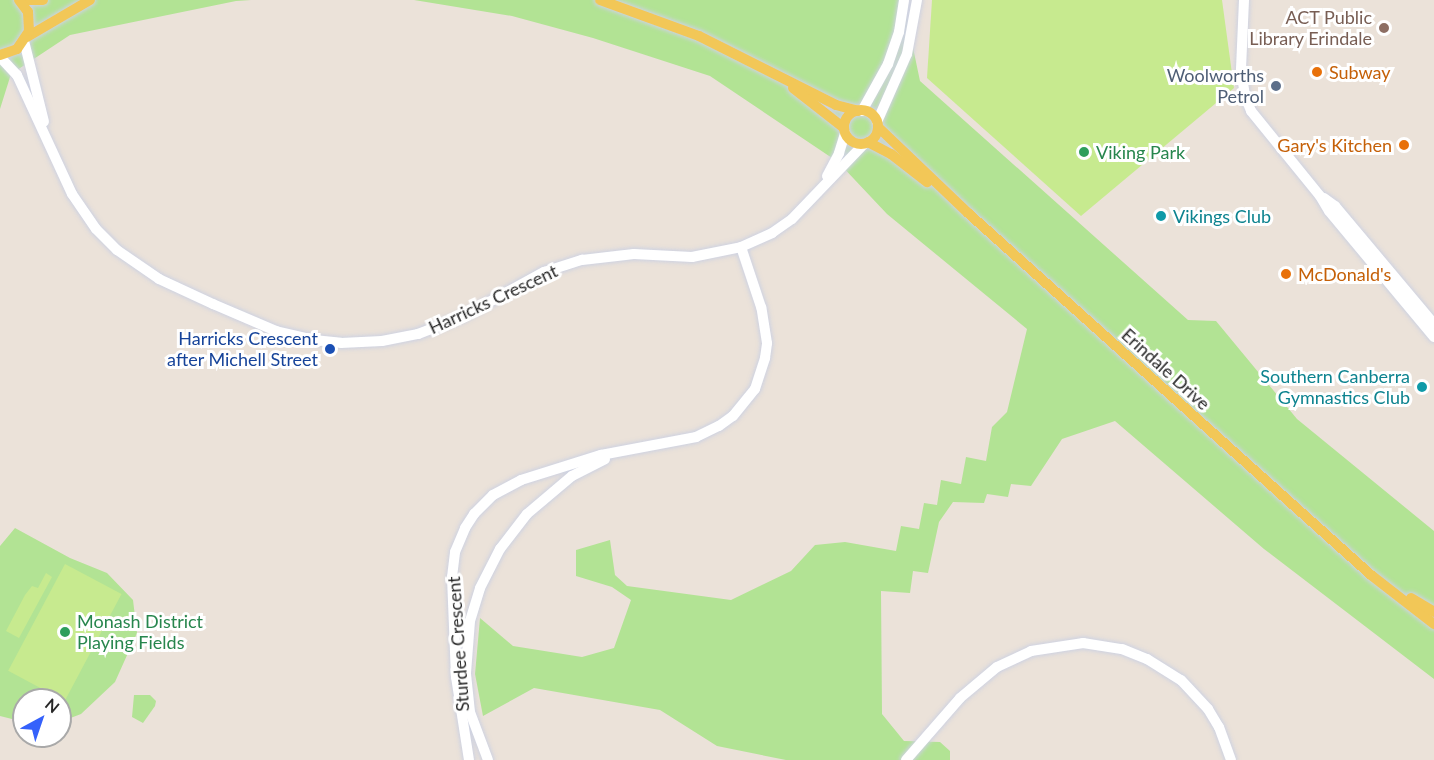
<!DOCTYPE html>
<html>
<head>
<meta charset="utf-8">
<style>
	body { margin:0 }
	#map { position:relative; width:1434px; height:760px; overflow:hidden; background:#ebe2d9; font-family:Lato,sans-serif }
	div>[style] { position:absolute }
	.green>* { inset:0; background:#b2e394 }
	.pitch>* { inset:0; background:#c7ea8f; transform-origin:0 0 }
	.roads { filter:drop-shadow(0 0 2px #ced2e1) drop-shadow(0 0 2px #ced2e1) }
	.secondary>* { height:10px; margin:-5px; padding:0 5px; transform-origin:5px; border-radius:5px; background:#fff }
	.primary>* { height:10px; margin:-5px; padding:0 5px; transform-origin:5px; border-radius:5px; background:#f2c757 }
	.primary>.ring { margin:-5px; padding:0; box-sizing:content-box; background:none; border:10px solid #f2c757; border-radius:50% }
	.dots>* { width:16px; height:16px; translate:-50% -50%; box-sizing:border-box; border:3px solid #fff; border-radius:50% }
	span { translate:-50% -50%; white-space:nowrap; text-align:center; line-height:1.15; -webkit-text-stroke:6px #fff; paint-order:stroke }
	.education-label { font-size:18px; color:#785e54 }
	.right { translate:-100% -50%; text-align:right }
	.food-label { font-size:18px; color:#c56008 }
	.left { translate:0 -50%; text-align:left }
	.service-label { font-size:18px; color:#4e5e75 }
	.leisure-label { font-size:18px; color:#27864d }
	.culture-label { font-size:18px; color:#0d838f }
	.street-label { font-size:18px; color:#282828 }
	.transit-label { font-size:18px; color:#164399 }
	.north { position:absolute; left:12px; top:688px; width:60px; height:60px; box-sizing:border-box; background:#fff; border:2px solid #a9a9a9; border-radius:50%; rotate:40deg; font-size:16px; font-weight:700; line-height:24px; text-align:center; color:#282828 }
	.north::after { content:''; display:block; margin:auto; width:21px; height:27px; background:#3561fb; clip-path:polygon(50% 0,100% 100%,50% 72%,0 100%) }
</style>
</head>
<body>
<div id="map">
	<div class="green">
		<div style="clip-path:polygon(0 0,251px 0,236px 1px,70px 35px,11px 74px,0 109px)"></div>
		<div style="clip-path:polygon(414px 0,903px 0,920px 81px,1188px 320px,1216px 321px,1297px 419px,1434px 531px,1434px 679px,1264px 549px,1115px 421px,1062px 439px,1031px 486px,1011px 484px,1008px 497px,987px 494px,984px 503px,953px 502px,939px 522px,928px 573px,913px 571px,910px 593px,881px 591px,882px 714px,904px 741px,940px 742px,950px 751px,950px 760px,786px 760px,717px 746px,660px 710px,534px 688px,483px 716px,475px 674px,480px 618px,513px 646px,582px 657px,614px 648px,631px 600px,612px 587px,576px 576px,576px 550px,610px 540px,615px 575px,627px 586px,731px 600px,791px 571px,815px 545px,845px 542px,896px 551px,901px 526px,919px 529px,924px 503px,937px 505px,941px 480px,961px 484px,966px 457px,986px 461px,992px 427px,1007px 412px,1027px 329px,887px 214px,838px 162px,710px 76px,593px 38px,512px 16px)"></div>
		<div style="clip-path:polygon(15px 528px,70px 558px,107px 573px,133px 600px,137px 633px,115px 682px,81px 714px,60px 722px,60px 700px,24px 700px,24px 722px,0 716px,0 546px)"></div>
		<div style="clip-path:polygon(134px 695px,150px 695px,156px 701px,155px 706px,143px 723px,132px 717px)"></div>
	</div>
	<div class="pitch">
		<div style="clip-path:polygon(932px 0,1222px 0,1234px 88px,1081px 216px,927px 78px)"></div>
		<div style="left:65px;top:564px;width:64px;height:121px;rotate:28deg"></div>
		<div style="clip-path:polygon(46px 573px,52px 577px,19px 638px,6px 631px,25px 595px,32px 586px,38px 588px)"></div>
	</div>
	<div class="roads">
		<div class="secondary">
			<div style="left:1244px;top:0;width:70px;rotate:92.5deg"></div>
			<div style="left:1241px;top:70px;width:26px;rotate:81deg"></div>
			<div style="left:1245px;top:96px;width:16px;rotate:68deg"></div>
			<div style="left:1251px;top:111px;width:109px;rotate:50.9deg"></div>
			<div style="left:1320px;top:196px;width:17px;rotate:59deg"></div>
			<div style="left:1329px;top:211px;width:164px;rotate:50.2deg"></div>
			<div style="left:24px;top:41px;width:83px;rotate:76.1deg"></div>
			<div style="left:0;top:57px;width:25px;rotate:47deg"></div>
			<div style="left:17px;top:75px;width:131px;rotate:65.2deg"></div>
			<div style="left:72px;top:194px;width:42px;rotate:55.6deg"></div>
			<div style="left:96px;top:229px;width:30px;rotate:45deg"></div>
			<div style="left:117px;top:250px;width:51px;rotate:34.6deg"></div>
			<div style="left:159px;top:279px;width:60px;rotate:24.8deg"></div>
			<div style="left:213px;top:304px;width:69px;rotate:23.2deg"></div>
			<div style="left:276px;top:331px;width:39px;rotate:13deg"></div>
			<div style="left:314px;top:340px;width:27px;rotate:6deg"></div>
			<div style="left:341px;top:343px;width:41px;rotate:-2.8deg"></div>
			<div style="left:382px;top:341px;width:37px;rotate:-11deg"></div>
			<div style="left:418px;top:334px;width:47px;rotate:-21.1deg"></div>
			<div style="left:462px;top:317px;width:94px;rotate:-28.8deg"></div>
			<div style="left:544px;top:272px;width:40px;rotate:-18deg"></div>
			<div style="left:582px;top:260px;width:52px;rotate:-6.6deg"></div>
			<div style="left:634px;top:254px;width:58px;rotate:3deg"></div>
			<div style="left:692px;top:257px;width:50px;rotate:-11.5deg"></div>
			<div style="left:741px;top:247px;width:34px;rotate:-24deg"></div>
			<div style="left:772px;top:233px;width:24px;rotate:-35deg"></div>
			<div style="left:792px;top:219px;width:104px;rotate:-46.2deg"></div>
			<div style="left:862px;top:111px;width:54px;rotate:-61deg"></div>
			<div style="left:888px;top:64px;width:34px;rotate:-71deg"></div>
			<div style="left:899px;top:32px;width:32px;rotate:-81deg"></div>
			<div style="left:877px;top:122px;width:74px;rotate:-66.2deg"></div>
			<div style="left:907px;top:54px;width:55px;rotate:-79.5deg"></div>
			<div style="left:827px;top:176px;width:26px;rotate:-62deg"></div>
			<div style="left:839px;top:153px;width:21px;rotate:-73deg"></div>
			<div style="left:1324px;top:198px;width:14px;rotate:36deg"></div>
			<div style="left:1335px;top:206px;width:154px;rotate:50deg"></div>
			<div style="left:469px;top:760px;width:84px;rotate:-98.9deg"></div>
			<div style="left:456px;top:677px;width:100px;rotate:-92.3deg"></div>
			<div style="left:452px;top:577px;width:25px;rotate:-83deg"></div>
			<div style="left:455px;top:552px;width:26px;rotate:-67deg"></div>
			<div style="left:465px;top:528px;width:17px;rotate:-57deg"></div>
			<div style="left:474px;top:514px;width:27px;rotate:-45deg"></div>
			<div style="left:493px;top:495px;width:32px;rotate:-28deg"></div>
			<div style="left:521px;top:480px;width:84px;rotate:-17.4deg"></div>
			<div style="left:601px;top:455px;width:97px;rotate:-10.7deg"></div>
			<div style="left:696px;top:437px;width:25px;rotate:-26deg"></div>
			<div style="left:719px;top:426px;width:17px;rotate:-36deg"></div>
			<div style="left:733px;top:416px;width:35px;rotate:-51deg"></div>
			<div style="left:755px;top:389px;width:33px;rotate:-72deg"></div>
			<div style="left:765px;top:358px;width:15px;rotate:-82deg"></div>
			<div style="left:767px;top:343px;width:36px;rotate:-99deg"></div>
			<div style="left:761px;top:307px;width:63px;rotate:-108.4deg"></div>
			<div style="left:488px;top:760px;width:51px;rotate:-110.6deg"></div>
			<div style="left:470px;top:712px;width:39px;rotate:-96deg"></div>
			<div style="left:466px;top:673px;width:52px;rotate:-85.6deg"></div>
			<div style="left:470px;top:621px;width:34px;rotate:-73deg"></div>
			<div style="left:480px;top:588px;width:44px;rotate:-62.9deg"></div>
			<div style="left:500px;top:549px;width:44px;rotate:-52.4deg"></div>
			<div style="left:527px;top:514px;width:59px;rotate:-40.2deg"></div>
			<div style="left:572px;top:476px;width:37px;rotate:-27deg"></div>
			<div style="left:906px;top:760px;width:82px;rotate:-48.9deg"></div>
			<div style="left:960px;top:698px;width:48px;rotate:-40deg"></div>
			<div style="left:997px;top:667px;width:38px;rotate:-25deg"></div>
			<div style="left:1031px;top:651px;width:53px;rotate:-8.7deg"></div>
			<div style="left:1083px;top:643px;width:39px;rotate:9deg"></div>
			<div style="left:1122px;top:649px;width:27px;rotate:22deg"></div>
			<div style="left:1147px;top:659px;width:40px;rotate:32deg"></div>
			<div style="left:1181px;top:680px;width:40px;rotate:47deg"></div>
			<div style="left:1208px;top:709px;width:21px;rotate:59deg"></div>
			<div style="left:1219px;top:727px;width:35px;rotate:70deg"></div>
		</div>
		<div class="primary">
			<div style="left:24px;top:0;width:19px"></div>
			<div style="left:600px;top:0;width:105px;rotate:20deg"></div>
			<div style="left:699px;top:36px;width:153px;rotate:26.7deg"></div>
			<div style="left:836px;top:105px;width:23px;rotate:15deg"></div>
			<div style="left:27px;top:37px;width:73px;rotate:-30.4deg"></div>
			<div style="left:0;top:55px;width:18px;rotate:-19deg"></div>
			<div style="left:17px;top:49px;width:22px;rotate:-56deg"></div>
			<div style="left:29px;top:31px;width:19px;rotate:-93deg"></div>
			<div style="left:28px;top:12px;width:15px;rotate:-127deg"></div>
			<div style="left:793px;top:88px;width:65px;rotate:38.1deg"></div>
			<div class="ring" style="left:844px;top:110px;width:24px;height:24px"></div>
			<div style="left:878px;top:127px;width:124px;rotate:43.7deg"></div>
			<div style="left:968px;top:213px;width:542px;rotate:41.93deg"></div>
			<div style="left:1371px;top:575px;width:80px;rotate:37.9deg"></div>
			<div style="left:868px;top:142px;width:26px;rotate:28deg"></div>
			<div style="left:891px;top:154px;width:46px;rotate:37.9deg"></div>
			<div style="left:1411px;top:598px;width:27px;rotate:31deg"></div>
		</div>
	</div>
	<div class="dots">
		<div style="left:1384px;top:28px;background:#8d6e63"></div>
		<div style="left:1317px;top:72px;background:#e8710a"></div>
		<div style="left:1276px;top:86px;background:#5c6f8a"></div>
		<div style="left:1404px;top:145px;background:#e8710a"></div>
		<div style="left:1084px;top:152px;background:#2e9e5b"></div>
		<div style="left:1161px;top:216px;background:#0f9aa8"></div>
		<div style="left:1286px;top:274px;background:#e8710a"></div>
		<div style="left:330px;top:349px;background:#1a4fb4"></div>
		<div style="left:1422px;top:387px;background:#0f9aa8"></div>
		<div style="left:65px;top:632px;background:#2e9e5b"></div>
	</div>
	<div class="education-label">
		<span class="right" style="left:1372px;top:28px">ACT Public<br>Library Erindale</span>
	</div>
	<div class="food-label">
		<span class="left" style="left:1329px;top:72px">Subway</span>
		<span class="right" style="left:1392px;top:145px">Gary's Kitchen</span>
		<span class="left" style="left:1298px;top:274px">McDonald's</span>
	</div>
	<div class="service-label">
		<span class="right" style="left:1264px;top:86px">Woolworths<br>Petrol</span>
	</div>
	<div class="leisure-label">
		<span class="left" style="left:1096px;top:152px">Viking Park</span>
		<span class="left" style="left:77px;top:632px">Monash District<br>Playing Fields</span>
	</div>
	<div class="culture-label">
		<span class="left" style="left:1173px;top:216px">Vikings Club</span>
		<span class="right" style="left:1410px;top:387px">Southern Canberra<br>Gymnastics Club</span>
	</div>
	<div class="street-label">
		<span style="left:493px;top:299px;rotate:-25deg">Harricks Crescent</span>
		<span style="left:1166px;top:369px;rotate:42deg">Erindale Drive</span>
		<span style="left:458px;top:644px;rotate:-94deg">Sturdee Crescent</span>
	</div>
	<div class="transit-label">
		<span class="right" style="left:318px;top:349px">Harricks Crescent<br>after Michell Street</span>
	</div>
	<div class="north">N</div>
</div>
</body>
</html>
